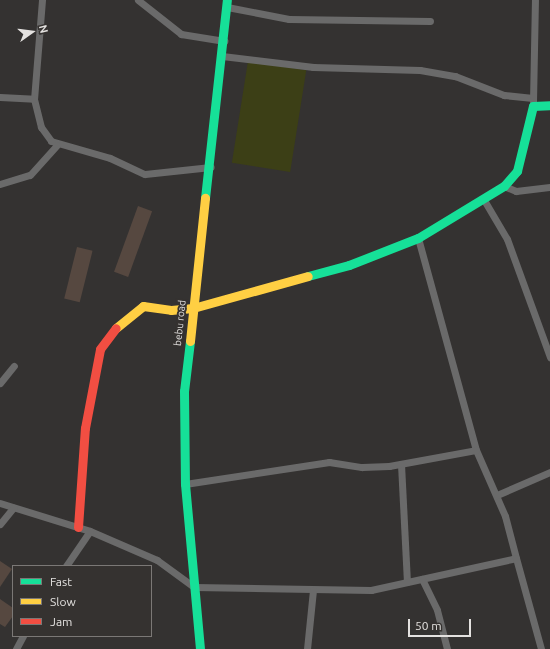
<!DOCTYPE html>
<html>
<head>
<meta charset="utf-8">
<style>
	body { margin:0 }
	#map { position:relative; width:550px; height:649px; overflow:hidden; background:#343231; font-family:Ubuntu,sans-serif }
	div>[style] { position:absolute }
	.green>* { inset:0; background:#3c3f16; transform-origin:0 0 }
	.building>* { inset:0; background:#564840; transform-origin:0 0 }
	.street>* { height:7px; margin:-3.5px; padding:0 3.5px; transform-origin:3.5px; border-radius:3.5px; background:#6a6a6a }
	.fast>* { height:9px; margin:-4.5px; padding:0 4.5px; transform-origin:4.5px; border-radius:4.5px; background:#16e098 }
	.slow>* { height:9px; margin:-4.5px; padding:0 4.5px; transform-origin:4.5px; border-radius:4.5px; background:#ffcf43 }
	.jam>* { height:9px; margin:-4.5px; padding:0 4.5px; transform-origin:4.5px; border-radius:4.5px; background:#f24e42 }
	span { translate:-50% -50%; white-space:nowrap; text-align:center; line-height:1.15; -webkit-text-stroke:4px #353230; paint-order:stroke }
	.street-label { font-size:10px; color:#e4e2e0 }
	.legend { position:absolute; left:12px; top:565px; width:140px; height:72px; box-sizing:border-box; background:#353230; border:1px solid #7b7876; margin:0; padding:5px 7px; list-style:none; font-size:12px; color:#e4e2e0 }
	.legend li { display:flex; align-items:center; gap:8px; height:20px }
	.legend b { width:20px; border:1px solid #7b7876 }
	.north { position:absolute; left:12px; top:12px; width:40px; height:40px; -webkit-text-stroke:3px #353230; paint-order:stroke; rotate:76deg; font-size:11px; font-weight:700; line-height:16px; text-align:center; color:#e4e2e0 }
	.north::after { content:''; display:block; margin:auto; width:14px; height:18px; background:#e4e2e0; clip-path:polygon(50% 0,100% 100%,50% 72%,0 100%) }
	.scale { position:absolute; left:408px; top:619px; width:63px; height:18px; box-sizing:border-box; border:2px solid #e4e2e0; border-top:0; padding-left:5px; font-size:12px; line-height:14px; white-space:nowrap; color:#e4e2e0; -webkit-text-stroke:3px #353230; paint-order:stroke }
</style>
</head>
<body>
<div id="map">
	<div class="green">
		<div style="left:248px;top:61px;width:59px;height:103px;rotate:9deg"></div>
	</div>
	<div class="building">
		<div style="left:138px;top:206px;width:15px;height:70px;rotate:20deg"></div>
		<div style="left:77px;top:247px;width:16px;height:53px;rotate:14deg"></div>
		<div style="clip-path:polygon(0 561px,12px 569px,0 587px)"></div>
		<div style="clip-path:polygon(0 599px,13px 608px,13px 616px,5px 627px,0 624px)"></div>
	</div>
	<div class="street">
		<div style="left:42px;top:0;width:99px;rotate:94.6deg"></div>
		<div style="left:34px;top:99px;width:29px;rotate:76deg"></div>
		<div style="left:41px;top:127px;width:17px;rotate:54deg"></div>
		<div style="left:51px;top:141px;width:61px;rotate:16.1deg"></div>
		<div style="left:110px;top:158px;width:38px;rotate:25deg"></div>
		<div style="left:145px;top:174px;width:66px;rotate:-6.1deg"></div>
		<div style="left:138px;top:0;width:55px;rotate:38.3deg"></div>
		<div style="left:181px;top:34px;width:44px;rotate:9.2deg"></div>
		<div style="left:227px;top:7px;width:63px;rotate:11deg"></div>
		<div style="left:289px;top:19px;width:141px;rotate:0.8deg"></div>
		<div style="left:222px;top:56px;width:92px;rotate:6.9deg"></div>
		<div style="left:313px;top:67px;width:107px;rotate:1.6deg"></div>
		<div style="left:420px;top:70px;width:36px;rotate:10deg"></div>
		<div style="left:455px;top:76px;width:53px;rotate:21.2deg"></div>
		<div style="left:504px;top:95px;width:29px;rotate:6deg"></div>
		<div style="left:0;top:97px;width:34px;rotate:3deg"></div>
		<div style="left:533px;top:102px;width:102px;rotate:-88.9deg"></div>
		<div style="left:0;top:184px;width:31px;rotate:-17deg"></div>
		<div style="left:30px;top:175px;width:40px;rotate:-48deg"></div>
		<div style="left:504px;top:186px;width:13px;rotate:23deg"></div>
		<div style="left:516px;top:191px;width:34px;rotate:-7deg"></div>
		<div style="left:484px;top:200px;width:45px;rotate:59.5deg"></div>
		<div style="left:507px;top:239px;width:126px;rotate:70deg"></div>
		<div style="left:418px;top:238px;width:220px;rotate:74.7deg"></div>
		<div style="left:476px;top:450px;width:72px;rotate:66.3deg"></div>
		<div style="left:505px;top:516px;width:43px;rotate:75.3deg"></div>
		<div style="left:0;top:383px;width:22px;rotate:-51deg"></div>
		<div style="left:401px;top:464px;width:118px;rotate:87.1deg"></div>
		<div style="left:185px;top:484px;width:146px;rotate:-8.7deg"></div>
		<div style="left:329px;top:462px;width:33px;rotate:9deg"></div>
		<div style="left:362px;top:467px;width:27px;rotate:-2deg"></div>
		<div style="left:389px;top:466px;width:88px;rotate:-10.4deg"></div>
		<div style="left:497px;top:495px;width:58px;rotate:-23.5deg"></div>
		<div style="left:0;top:503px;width:94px;rotate:17.3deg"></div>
		<div style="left:90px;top:531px;width:73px;rotate:23.4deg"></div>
		<div style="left:157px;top:560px;width:46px;rotate:36.1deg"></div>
		<div style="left:194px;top:587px;width:177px;rotate:1deg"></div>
		<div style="left:371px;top:590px;width:148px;rotate:-12.4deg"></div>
		<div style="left:516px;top:558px;width:94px;rotate:74.6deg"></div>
		<div style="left:0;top:524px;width:21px;rotate:-51deg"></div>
		<div style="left:66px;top:566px;width:42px;rotate:-55.6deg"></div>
		<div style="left:422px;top:579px;width:34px;rotate:64deg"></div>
		<div style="left:437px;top:610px;width:40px;rotate:75.6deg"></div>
		<div style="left:16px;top:649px;width:15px;rotate:-62deg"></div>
		<div style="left:307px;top:649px;width:59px;rotate:-84.2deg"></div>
	</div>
	<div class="fast">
		<div style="left:205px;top:198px;width:199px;rotate:-83.7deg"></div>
		<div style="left:308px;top:276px;width:42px;rotate:-15deg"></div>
		<div style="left:349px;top:265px;width:74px;rotate:-21.4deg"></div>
		<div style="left:418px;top:238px;width:100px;rotate:-31.2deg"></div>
		<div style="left:504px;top:186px;width:20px;rotate:-49deg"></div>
		<div style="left:517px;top:171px;width:67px;rotate:-76.2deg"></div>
		<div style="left:533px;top:106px;width:17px;rotate:-3deg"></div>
		<div style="left:190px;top:341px;width:50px;rotate:96.8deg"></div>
		<div style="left:184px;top:391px;width:93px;rotate:89.4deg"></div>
		<div style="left:185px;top:484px;width:166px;rotate:84.8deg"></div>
	</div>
	<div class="slow">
		<div style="left:116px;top:328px;width:35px;rotate:-39deg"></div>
		<div style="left:143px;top:306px;width:28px;rotate:8deg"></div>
		<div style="left:171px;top:310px;width:22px;rotate:-5deg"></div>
		<div style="left:193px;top:308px;width:119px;rotate:-15.5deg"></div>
		<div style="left:190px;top:341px;width:144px;rotate:-84deg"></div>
	</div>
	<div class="jam">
		<div style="left:78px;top:527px;width:99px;rotate:-86deg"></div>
		<div style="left:85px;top:428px;width:80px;rotate:-79.2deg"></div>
		<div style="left:100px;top:349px;width:26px;rotate:-53deg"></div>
	</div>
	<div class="street-label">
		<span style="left:180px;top:323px;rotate:-84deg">bebu road</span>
	</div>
	<ul class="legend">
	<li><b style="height:5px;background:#16e098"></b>Fast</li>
	<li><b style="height:5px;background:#ffcf43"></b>Slow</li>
	<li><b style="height:5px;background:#f24e42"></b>Jam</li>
	</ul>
	<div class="north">N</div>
	<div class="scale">50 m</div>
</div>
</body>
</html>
